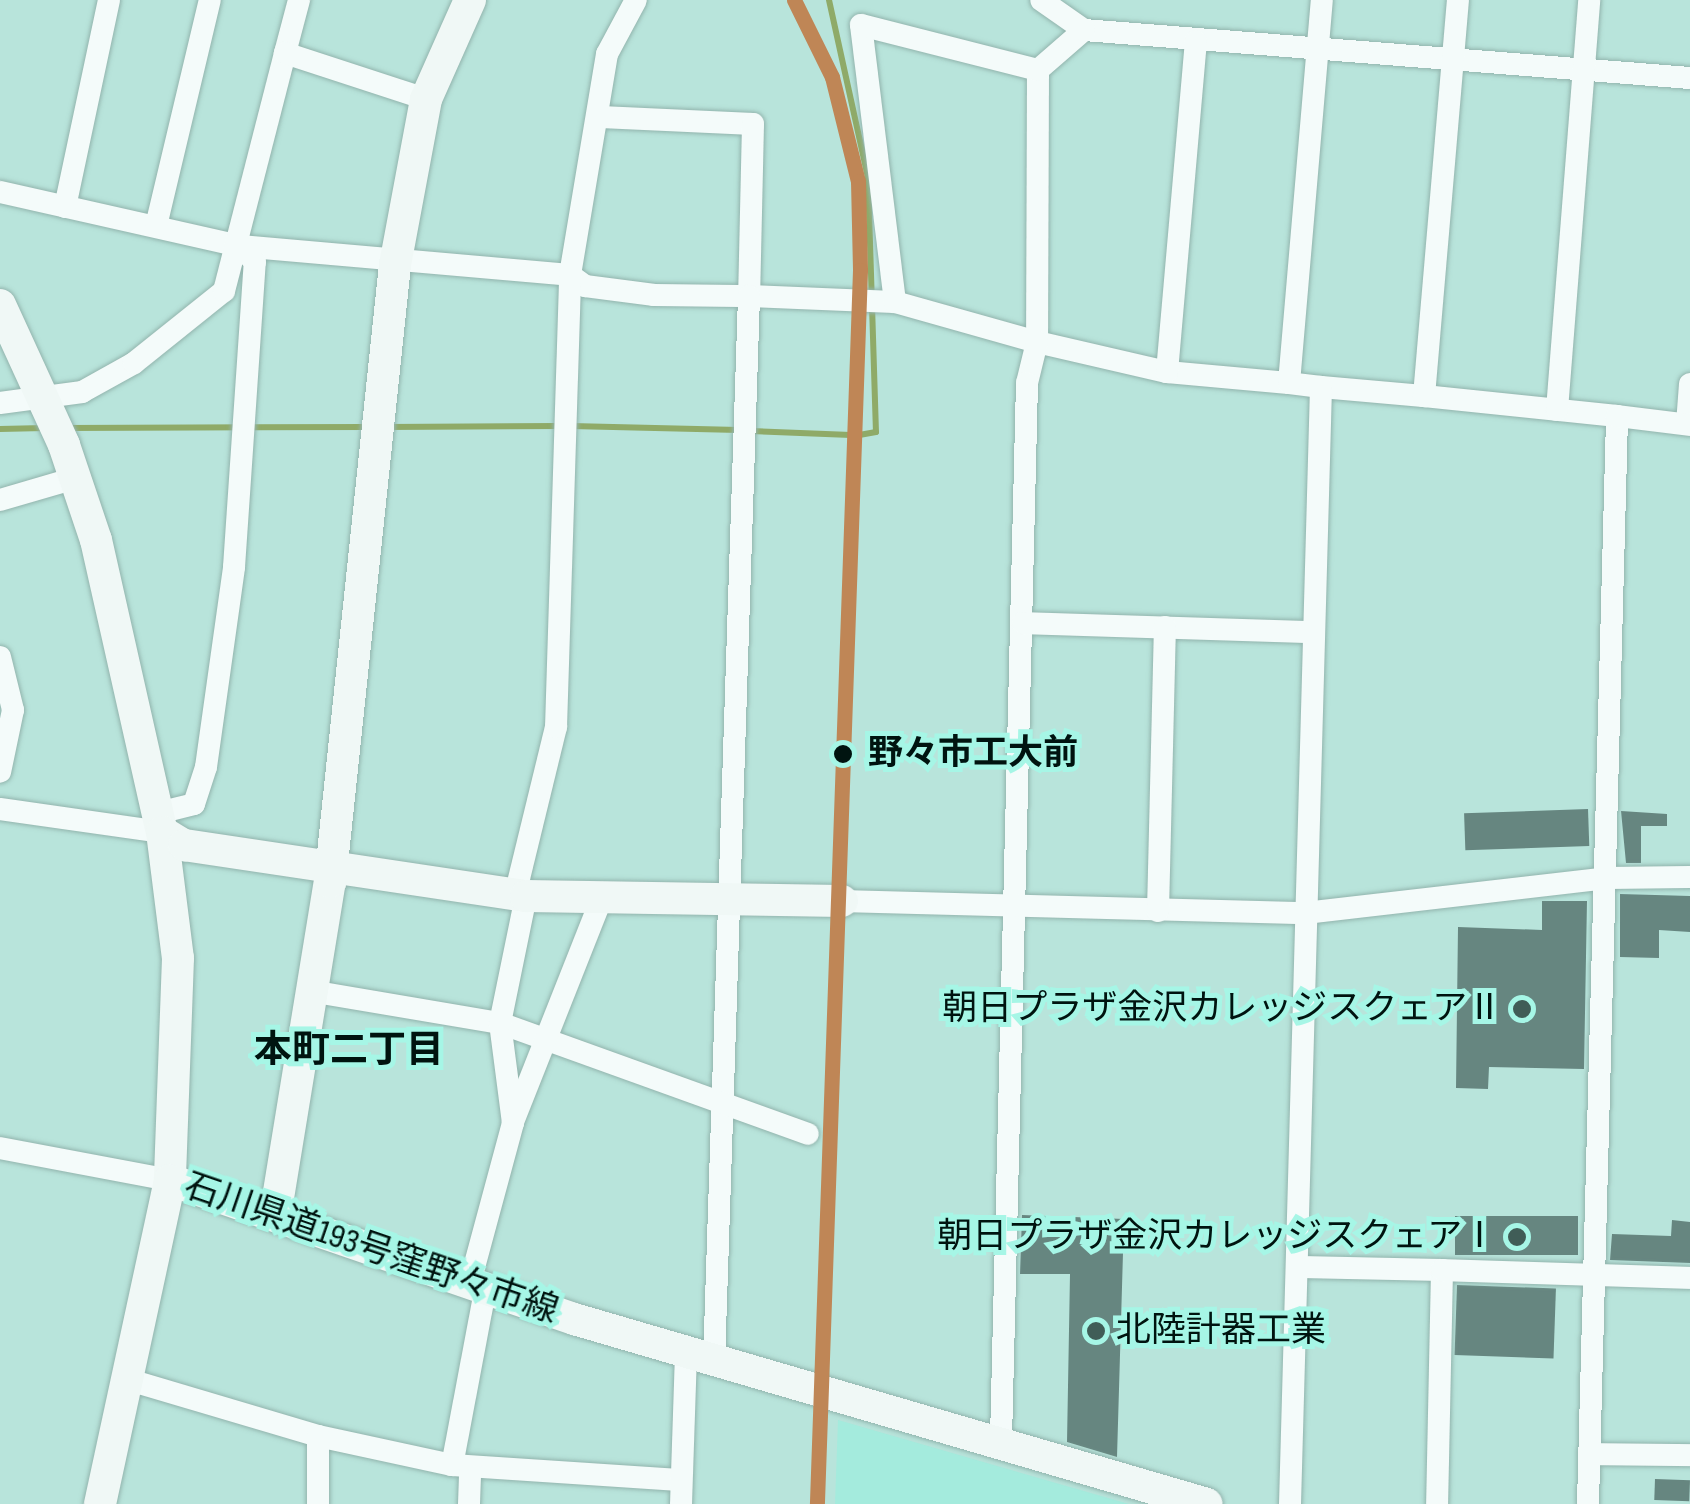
<!DOCTYPE html>
<html>
<head>
<meta charset="utf-8">
<style>
	body { margin:0 }
	#map { position:relative; width:1690px; height:1504px; overflow:hidden; background:#b8e4db; font-family:"Sofia Sans Condensed","Noto Sans JP",sans-serif }
	div>[style] { position:absolute }
	.built>* { inset:0; background:#a4ebdd }
	.stream>* { height:6px; margin:-3px; padding:0 3px; transform-origin:3px; border-radius:3px; background:#8faa68 }
	.building>* { inset:0; background:#668680; transform-origin:0 0 }
	.roads { filter:drop-shadow(0 0 2px #92b4ad) drop-shadow(0 0 2px #92b4ad) }
	.street>* { height:22px; margin:-11px; padding:0 11px; transform-origin:11px; border-radius:11px; background:#f4fbfa }
	.secondary>* { height:32px; margin:-16px; padding:0 16px; transform-origin:16px; border-radius:16px; background:#f0f8f6 }
	.rail-1>* { height:15px; margin:-7.5px; padding:0 7.5px; transform-origin:7.5px; border-radius:7.5px; background:#bf8656 }
	.dots>* { width:28px; height:28px; translate:-50% -50%; box-sizing:border-box; border:5px solid #a6f6e6; border-radius:50% }
	span { translate:-50% -50%; white-space:nowrap; text-align:center; line-height:1.15; -webkit-text-stroke:10px #a6f6e6; paint-order:stroke }
	.stop-label { font-size:35px; color:#001410; font-weight:700 }
	.left { translate:0 -50%; text-align:left }
	.poi-label { font-size:35px; color:#001410 }
	.right { translate:-100% -50%; text-align:right }
	.street-label { font-size:35px; color:#001410 }
	.neighbourhood-label { font-size:38px; color:#001410; font-weight:700 }
</style>
</head>
<body>
<div id="map">
	<div class="built">
		<div style="clip-path:polygon(838px 1420px,1129px 1504px,835px 1504px)"></div>
	</div>
	<div class="stream">
		<div style="left:829px;top:0;width:182px;rotate:77.6deg"></div>
		<div style="left:868px;top:178px;width:254px;rotate:88.2deg"></div>
		<div style="left:876px;top:432px;width:17px;rotate:170deg"></div>
		<div style="left:571px;top:426px;width:168px;rotate:1.4deg"></div>
		<div style="left:386px;top:427px;width:173px;rotate:-0.3deg"></div>
		<div style="left:66px;top:428px;width:303px;rotate:-0.2deg"></div>
		<div style="left:0;top:429px;width:44px;rotate:-1.3deg"></div>
		<div style="left:751px;top:431px;width:100px;rotate:2.3deg"></div>
	</div>
	<div class="building">
		<div style="left:1588px;top:809px;width:37px;height:124px;rotate:88deg"></div>
		<div style="clip-path:polygon(1621px 811px,1667px 814px,1667px 826px,1641px 826px,1641px 863px,1626px 863px)"></div>
		<div style="clip-path:polygon(1620px 894px,1690px 896px,1690px 932px,1659px 930px,1659px 958px,1620px 957px)"></div>
		<div style="clip-path:polygon(1542px 901px,1587px 901px,1584px 1069px,1489px 1067px,1488px 1089px,1456px 1088px,1458px 927px,1542px 930px)"></div>
		<div style="clip-path:polygon(1022px 1215px,1124px 1219px,1117px 1457px,1067px 1442px,1070px 1274px,1020px 1274px)"></div>
		<div style="left:1455px;top:1216px;width:123px;height:39px"></div>
		<div style="clip-path:polygon(1672px 1220px,1690px 1222px,1690px 1263px,1610px 1260px,1612px 1234px,1671px 1236px)"></div>
		<div style="left:1457px;top:1285px;width:99px;height:70px;rotate:2deg"></div>
		<div style="left:1655px;top:1479px;width:35px;height:21px;rotate:2deg"></div>
	</div>
	<div class="roads">
		<div class="street">
			<div style="left:1084px;top:30px;width:608px;rotate:4.53deg"></div>
			<div style="left:285px;top:53px;width:55px;rotate:-75.2deg"></div>
			<div style="left:1038px;top:70px;width:272px;rotate:90.2deg"></div>
			<div style="left:1037px;top:342px;width:133px;rotate:13deg"></div>
			<div style="left:1167px;top:372px;width:122px;rotate:5.2deg"></div>
			<div style="left:601px;top:117px;width:152px;rotate:2.6deg"></div>
			<div style="left:753px;top:124px;width:172px;rotate:91.3deg"></div>
			<div style="left:749px;top:296px;width:146px;rotate:2.4deg"></div>
			<div style="left:895px;top:302px;width:279px;rotate:-97deg"></div>
			<div style="left:861px;top:25px;width:183px;rotate:14.3deg"></div>
			<div style="left:1038px;top:70px;width:61px;rotate:-41deg"></div>
			<div style="left:1084px;top:30px;width:52px;rotate:-145.1deg"></div>
			<div style="left:0;top:192px;width:246px;rotate:12.7deg"></div>
			<div style="left:240px;top:246px;width:331px;rotate:5deg"></div>
			<div style="left:570px;top:275px;width:19px;rotate:36deg"></div>
			<div style="left:585px;top:286px;width:70px;rotate:7.4deg"></div>
			<div style="left:654px;top:295px;width:95px;rotate:0.6deg"></div>
			<div style="left:749px;top:296px;width:1066px;rotate:91.88deg"></div>
			<div style="left:65px;top:207px;width:212px;rotate:-78deg"></div>
			<div style="left:156px;top:226px;width:232px;rotate:-76.6deg"></div>
			<div style="left:895px;top:302px;width:148px;rotate:15.7deg"></div>
			<div style="left:1037px;top:342px;width:42px;rotate:103.7deg"></div>
			<div style="left:1027px;top:383px;width:1060px;rotate:91.41deg"></div>
			<div style="left:1167px;top:372px;width:332px;rotate:-85deg"></div>
			<div style="left:1321px;top:387px;width:103px;rotate:5deg"></div>
			<div style="left:1424px;top:396px;width:397px;rotate:-85.1deg"></div>
			<div style="left:1424px;top:396px;width:194px;rotate:5.9deg"></div>
			<div style="left:0;top:403px;width:83px;rotate:-7.6deg"></div>
			<div style="left:82px;top:392px;width:60px;rotate:-29.1deg"></div>
			<div style="left:134px;top:363px;width:115px;rotate:-38.7deg"></div>
			<div style="left:224px;top:291px;width:246px;rotate:-75.6deg"></div>
			<div style="left:285px;top:53px;width:148px;rotate:18.1deg"></div>
			<div style="left:1557px;top:410px;width:411px;rotate:-85.5deg"></div>
			<div style="left:1687px;top:424px;width:40px;rotate:-85.7deg"></div>
			<div style="left:0;top:500px;width:78px;rotate:-16.3deg"></div>
			<div style="left:1023px;top:623px;width:288px;rotate:1.8deg"></div>
			<div style="left:0;top:657px;width:55px;rotate:76.2deg"></div>
			<div style="left:13px;top:710px;width:63px;rotate:101.8deg"></div>
			<div style="left:0;top:809px;width:164px;rotate:8.1deg"></div>
			<div style="left:158px;top:813px;width:37px;rotate:-14deg"></div>
			<div style="left:194px;top:804px;width:39px;rotate:-72deg"></div>
			<div style="left:206px;top:767px;width:202px;rotate:-82deg"></div>
			<div style="left:234px;top:567px;width:306px;rotate:-86.1deg"></div>
			<div style="left:255px;top:262px;width:22px;rotate:-133deg"></div>
			<div style="left:516px;top:891px;width:169px;rotate:-76.3deg"></div>
			<div style="left:556px;top:727px;width:452px;rotate:-88.2deg"></div>
			<div style="left:570px;top:275px;width:224px;rotate:-80.5deg"></div>
			<div style="left:607px;top:54px;width:61px;rotate:-61.8deg"></div>
			<div style="left:842px;top:901px;width:463px;rotate:1.5deg"></div>
			<div style="left:1305px;top:913px;width:304px;rotate:-6.6deg"></div>
			<div style="left:1607px;top:878px;width:83px;rotate:-0.7deg"></div>
			<div style="left:1158px;top:911px;width:284px;rotate:-88.6deg"></div>
			<div style="left:316px;top:992px;width:187px;rotate:9.6deg"></div>
			<div style="left:500px;top:1023px;width:327px;rotate:19.8deg"></div>
			<div style="left:513px;top:1122px;width:237px;rotate:-68.4deg"></div>
			<div style="left:0;top:1148px;width:173px;rotate:10.7deg"></div>
			<div style="left:1300px;top:1267px;width:142px;rotate:1.2deg"></div>
			<div style="left:1442px;top:1270px;width:234px;rotate:91.2deg"></div>
			<div style="left:1442px;top:1270px;width:248px;rotate:1.8deg"></div>
			<div style="left:469px;top:1286px;width:169px;rotate:-74.9deg"></div>
			<div style="left:513px;top:1123px;width:101px;rotate:-97.4deg"></div>
			<div style="left:500px;top:1023px;width:130px;rotate:-78.4deg"></div>
			<div style="left:485px;top:1291px;width:177px;rotate:100.7deg"></div>
			<div style="left:452px;top:1465px;width:228px;rotate:3.8deg"></div>
			<div style="left:126px;top:1379px;width:200px;rotate:16.5deg"></div>
			<div style="left:318px;top:1436px;width:137px;rotate:12.2deg"></div>
			<div style="left:1590px;top:1454px;width:100px;rotate:0.6deg"></div>
			<div style="left:318px;top:1504px;width:68px;rotate:-90deg"></div>
			<div style="left:469px;top:1504px;width:37px;rotate:-88deg"></div>
			<div style="left:681px;top:1504px;width:151px;rotate:-88.1deg"></div>
			<div style="left:1290px;top:1504px;width:1117px;rotate:-88.41deg"></div>
			<div style="left:1321px;top:387px;width:32px;rotate:-173deg"></div>
			<div style="left:1289px;top:383px;width:384px;rotate:-85.1deg"></div>
			<div style="left:1588px;top:1504px;width:1088px;rotate:-88.47deg"></div>
			<div style="left:1617px;top:416px;width:74px;rotate:7deg"></div>
		</div>
		<div class="secondary">
			<div style="left:0;top:305px;width:154px;rotate:65.4deg"></div>
			<div style="left:64px;top:445px;width:100px;rotate:71.4deg"></div>
			<div style="left:96px;top:540px;width:299px;rotate:77.3deg"></div>
			<div style="left:162px;top:832px;width:127px;rotate:82.8deg"></div>
			<div style="left:178px;top:958px;width:222px;rotate:92.1deg"></div>
			<div style="left:170px;top:1180px;width:427px;rotate:19deg"></div>
			<div style="left:574px;top:1319px;width:659px;rotate:16.29deg"></div>
			<div style="left:162px;top:832px;width:26px;rotate:31deg"></div>
			<div style="left:184px;top:845px;width:346px;rotate:8.5deg"></div>
			<div style="left:526px;top:896px;width:316px;rotate:0.9deg"></div>
			<div style="left:276px;top:1210px;width:332px;rotate:-80.7deg"></div>
			<div style="left:330px;top:882px;width:620px;rotate:-83.99deg"></div>
			<div style="left:395px;top:265px;width:169px;rotate:-79.4deg"></div>
			<div style="left:426px;top:99px;width:108px;rotate:-66deg"></div>
			<div style="left:100px;top:1504px;width:331px;rotate:-77.8deg"></div>
		</div>
	</div>
	<div class="rail-1">
		<div style="left:794px;top:0;width:86px;rotate:63.7deg"></div>
		<div style="left:832px;top:77px;width:107px;rotate:76deg"></div>
		<div style="left:858px;top:181px;width:89px;rotate:88.7deg"></div>
		<div style="left:860px;top:270px;width:1235px;rotate:92deg"></div>
	</div>
	<div class="dots">
		<div style="left:843px;top:754px;background:#001410"></div>
		<div style="left:1522px;top:1009px;background:#405d57"></div>
		<div style="left:1517px;top:1237px;background:#405d57"></div>
		<div style="left:1096px;top:1331px;background:#405d57"></div>
	</div>
	<div class="stop-label">
		<span class="left" style="left:868px;top:754px">野々市工大前</span>
	</div>
	<div class="poi-label">
		<span class="right" style="left:1502px;top:1009px">朝日プラザ金沢カレッジスクェアⅡ</span>
		<span class="right" style="left:1497px;top:1237px">朝日プラザ金沢カレッジスクェアⅠ</span>
		<span class="left" style="left:1116px;top:1331px">北陸計器工業</span>
	</div>
	<div class="street-label">
		<span style="left:371px;top:1249px;rotate:19deg">石川県道193号窪野々市線</span>
	</div>
	<div class="neighbourhood-label">
		<span style="left:349px;top:1051px">本町二丁目</span>
	</div>
</div>
</body>
</html>
